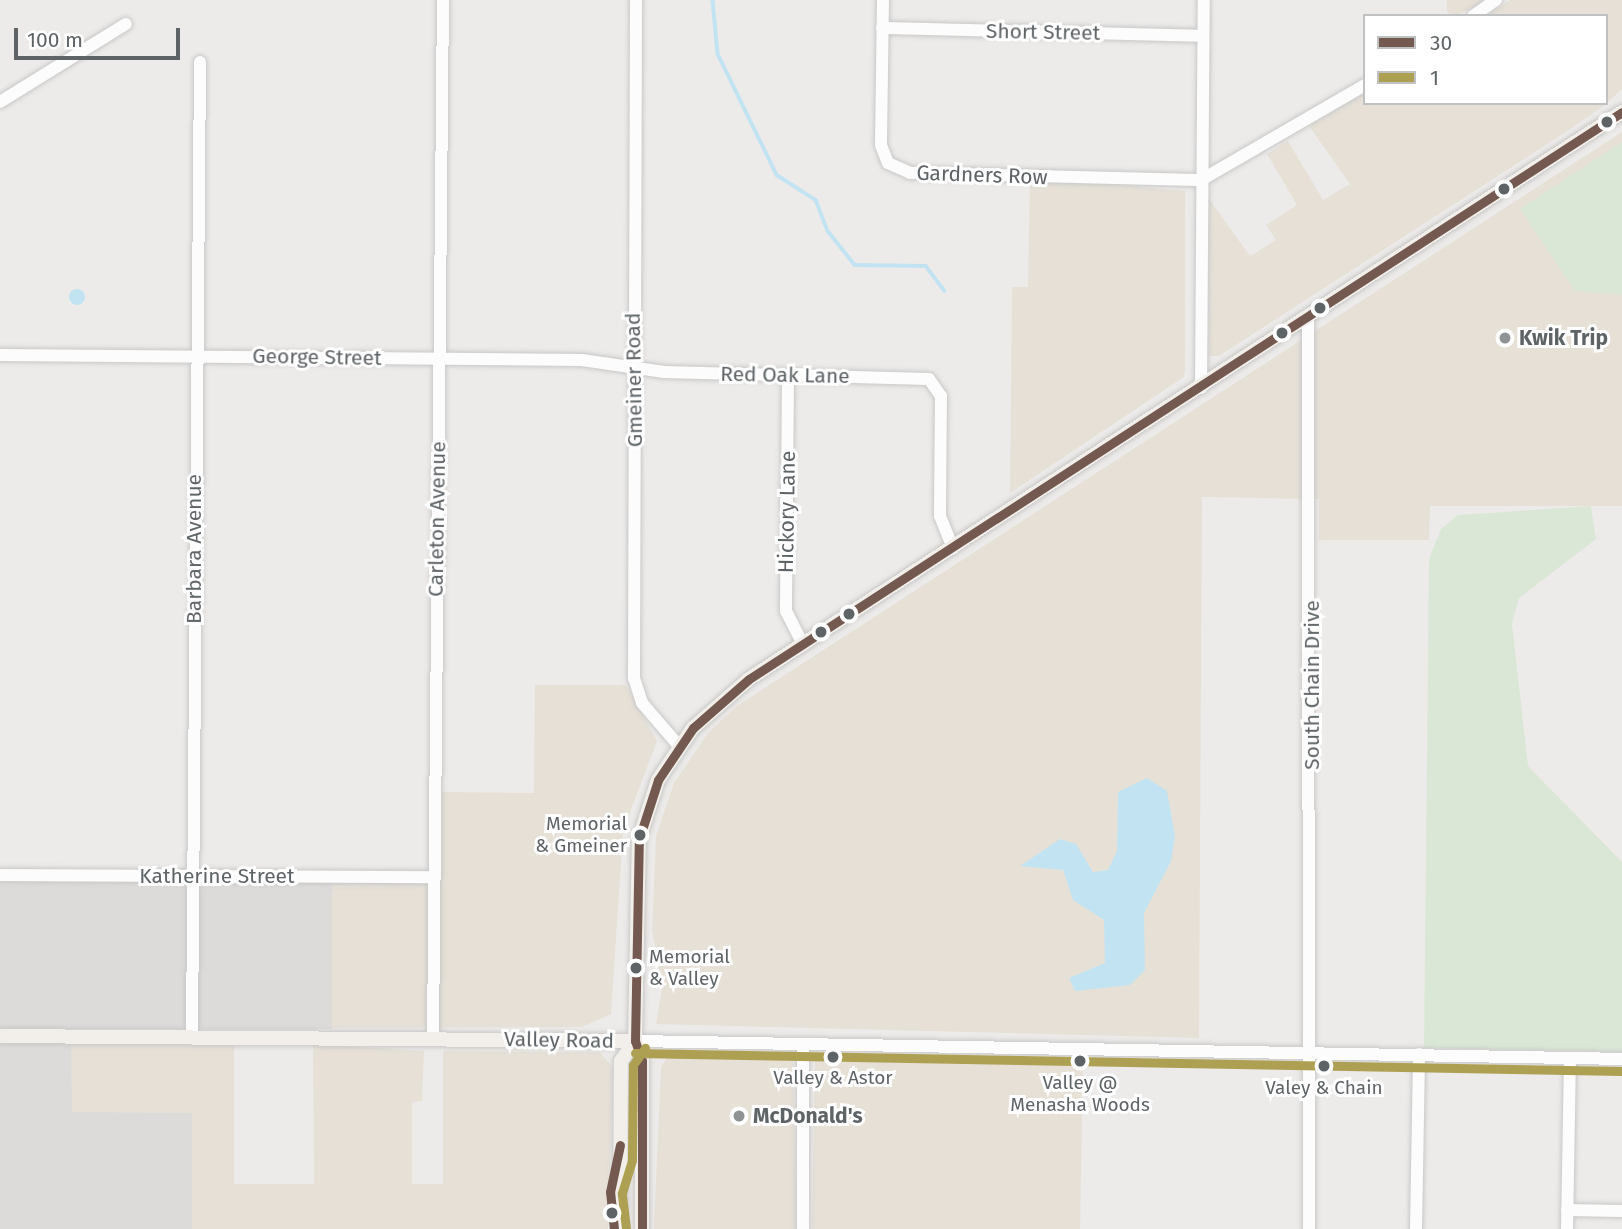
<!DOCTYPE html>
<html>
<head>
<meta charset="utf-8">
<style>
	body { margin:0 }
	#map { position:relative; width:1622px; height:1229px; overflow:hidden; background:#edebe9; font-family:"Fira Sans",sans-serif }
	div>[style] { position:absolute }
	.commercial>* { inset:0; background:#e6e0d7; transform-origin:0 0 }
	.industrial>* { inset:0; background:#dddbd9; transform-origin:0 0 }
	.green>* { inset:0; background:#dae7d6 }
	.water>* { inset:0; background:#c2e4f2 }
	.round { border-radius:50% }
	.stream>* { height:3.5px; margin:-1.75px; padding:0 1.75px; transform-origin:1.75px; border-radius:1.75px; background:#c2e4f2 }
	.roads { filter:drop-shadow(0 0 2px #c8c8c8) drop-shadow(0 0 2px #c8c8c8) }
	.minor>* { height:12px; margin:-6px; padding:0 6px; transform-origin:6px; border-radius:6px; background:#fcfcfc }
	.major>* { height:14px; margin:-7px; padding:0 7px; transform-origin:7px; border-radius:7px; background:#f2efea }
	.bus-1>* { height:9px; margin:-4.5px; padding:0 4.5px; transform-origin:4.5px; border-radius:4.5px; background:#735950 }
	.bus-2>* { height:9px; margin:-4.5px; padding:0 4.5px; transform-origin:4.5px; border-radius:4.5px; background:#aea052 }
	.dots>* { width:19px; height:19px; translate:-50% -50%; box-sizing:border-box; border:4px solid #fff; border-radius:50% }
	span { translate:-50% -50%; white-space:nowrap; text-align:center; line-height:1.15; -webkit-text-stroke:6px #fff; paint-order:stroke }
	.bus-label { font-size:19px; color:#5e6366 }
	.right { translate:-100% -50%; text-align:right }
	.left { translate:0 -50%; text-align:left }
	.street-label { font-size:21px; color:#5e6366 }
	.poi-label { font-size:21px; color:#5e6366; font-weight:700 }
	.legend { position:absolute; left:1363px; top:14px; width:245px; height:91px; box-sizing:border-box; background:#fff; border:2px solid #bfc1c2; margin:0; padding:9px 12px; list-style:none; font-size:21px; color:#5e6366 }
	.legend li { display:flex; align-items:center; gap:14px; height:35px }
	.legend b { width:35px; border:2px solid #bfc1c2 }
	.scale { position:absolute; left:14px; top:28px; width:166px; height:32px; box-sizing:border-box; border:4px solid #5e6366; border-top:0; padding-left:9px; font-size:21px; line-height:24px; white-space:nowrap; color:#5e6366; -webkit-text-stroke:5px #fff; paint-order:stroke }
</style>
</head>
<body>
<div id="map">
	<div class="commercial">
		<div style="clip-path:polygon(1447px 0,1486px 0,1455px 16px,1447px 12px)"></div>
		<div style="clip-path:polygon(1510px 0,1622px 0,1622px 89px,1605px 105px,1566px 132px,1219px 356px,1209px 356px,1209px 199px,1250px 256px,1276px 240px,1266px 225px,1297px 205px,1267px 154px,1288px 141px,1323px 200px,1350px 184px,1309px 126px,1365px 93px,1365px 103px,1606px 103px,1606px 16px,1486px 16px)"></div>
		<div style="clip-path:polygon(1622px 132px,1622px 506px,1430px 506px,1429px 540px,1319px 540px,1319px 499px,1202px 497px,1199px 1038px,656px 1024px,662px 988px,652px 930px,656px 836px,674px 783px,708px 733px,737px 706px)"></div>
		<div style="clip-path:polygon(1030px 177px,1185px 191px,1185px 369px,1184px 377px,1010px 493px,1012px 287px,1028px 287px)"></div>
		<div style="clip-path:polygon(535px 685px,626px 685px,657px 741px,623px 831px,611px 1014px,582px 1027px,331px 1028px,332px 881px,439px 883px,442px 792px,534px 793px)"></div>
		<div style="clip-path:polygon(71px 1043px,234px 1043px,234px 1184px,314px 1184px,313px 1044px,424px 1051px,422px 1101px,412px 1102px,412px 1184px,443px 1184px,443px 1051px,600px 1052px,613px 1068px,608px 1229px,192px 1229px,192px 1184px,71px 1112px)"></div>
		<div style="clip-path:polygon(681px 1052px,793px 1056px,796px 1229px,654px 1229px,661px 1067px,668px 1056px)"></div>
		<div style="left:815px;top:1057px;width:268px;height:172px;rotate:1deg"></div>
	</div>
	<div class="industrial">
		<div style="left:0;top:880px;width:332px;height:149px"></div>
		<div style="clip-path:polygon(0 1042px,71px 1042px,72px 1112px,192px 1113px,192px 1229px,0 1229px)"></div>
	</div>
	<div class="green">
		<div style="clip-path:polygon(1622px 142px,1622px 295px,1575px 291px,1520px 209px)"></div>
		<div style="clip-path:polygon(1591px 506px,1596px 539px,1519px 598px,1512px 623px,1528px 766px,1622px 862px,1622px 1052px,1424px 1048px,1429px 559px,1441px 529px,1458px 515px)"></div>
	</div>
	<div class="water">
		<div class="round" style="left:69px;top:289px;width:16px;height:16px"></div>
		<div style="clip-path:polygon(1147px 778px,1167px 791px,1175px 836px,1171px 861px,1144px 913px,1145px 970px,1130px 985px,1075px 991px,1069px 978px,1105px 963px,1104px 920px,1073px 900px,1063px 870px,1020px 866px,1060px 839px,1076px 844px,1093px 872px,1108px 870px,1117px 851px,1118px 792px)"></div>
	</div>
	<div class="stream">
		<div style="left:713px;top:0;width:54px;rotate:84.7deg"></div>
		<div style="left:718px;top:54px;width:135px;rotate:64deg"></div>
		<div style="left:777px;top:175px;width:46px;rotate:32.7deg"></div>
		<div style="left:816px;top:200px;width:33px;rotate:69deg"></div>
		<div style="left:828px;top:231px;width:43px;rotate:51.5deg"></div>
		<div style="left:855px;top:265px;width:71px;rotate:0.8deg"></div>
		<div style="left:926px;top:266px;width:31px;rotate:53deg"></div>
	</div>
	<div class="roads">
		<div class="minor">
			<div style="left:636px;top:0;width:678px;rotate:90.17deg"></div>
			<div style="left:634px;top:678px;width:26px;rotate:72deg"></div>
			<div style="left:642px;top:703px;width:57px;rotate:49.3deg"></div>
			<div style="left:883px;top:0;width:145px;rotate:90.8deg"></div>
			<div style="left:881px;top:145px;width:19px;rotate:69deg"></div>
			<div style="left:888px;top:163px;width:24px;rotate:24deg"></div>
			<div style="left:910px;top:173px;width:291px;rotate:1.4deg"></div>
			<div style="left:1201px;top:180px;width:190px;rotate:-30.1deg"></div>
			<div style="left:1473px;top:16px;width:28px;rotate:-35deg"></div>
			<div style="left:882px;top:28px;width:321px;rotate:1.4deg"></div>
			<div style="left:0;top:102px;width:148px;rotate:-31.8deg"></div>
			<div style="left:1308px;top:319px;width:910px;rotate:89.94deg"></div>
			<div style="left:0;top:355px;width:582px;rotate:0.49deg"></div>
			<div style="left:582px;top:360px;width:83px;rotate:8.3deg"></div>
			<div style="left:664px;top:372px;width:265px;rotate:1.5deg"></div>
			<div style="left:929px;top:379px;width:21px;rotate:55deg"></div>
			<div style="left:941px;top:396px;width:120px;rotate:90.5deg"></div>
			<div style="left:940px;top:516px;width:35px;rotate:68deg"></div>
			<div style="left:788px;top:375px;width:236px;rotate:90.5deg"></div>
			<div style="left:786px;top:611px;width:38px;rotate:63deg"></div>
			<div style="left:1201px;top:388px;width:388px;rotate:-89.6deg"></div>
			<div style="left:0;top:875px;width:434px;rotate:0.3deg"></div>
			<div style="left:192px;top:1036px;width:974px;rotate:-89.53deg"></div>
			<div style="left:433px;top:1038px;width:1038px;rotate:-89.45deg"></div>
			<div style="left:635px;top:1041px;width:987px;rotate:1.04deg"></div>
			<div style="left:1567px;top:1210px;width:55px;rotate:1deg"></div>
			<div style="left:803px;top:1229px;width:185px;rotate:-90deg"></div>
			<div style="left:1416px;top:1229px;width:175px;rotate:-89deg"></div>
			<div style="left:1567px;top:1229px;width:171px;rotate:-89deg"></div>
		</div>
		<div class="major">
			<div style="left:0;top:1036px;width:635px;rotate:0.45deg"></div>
			<div style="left:620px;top:1229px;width:168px;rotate:-89.7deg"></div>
			<div style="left:621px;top:1061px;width:24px;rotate:-55deg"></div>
			<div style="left:642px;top:1229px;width:168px;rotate:-90deg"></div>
			<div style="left:642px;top:1061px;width:21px;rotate:-109deg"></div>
			<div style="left:635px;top:1041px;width:202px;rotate:-88.9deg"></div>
			<div style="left:639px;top:839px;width:62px;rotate:-72.1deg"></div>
			<div style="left:658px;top:780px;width:63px;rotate:-56.1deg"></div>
			<div style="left:693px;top:728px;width:74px;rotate:-41.2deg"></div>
			<div style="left:749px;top:679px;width:1041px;rotate:-33deg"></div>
		</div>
	</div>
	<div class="bus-1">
		<div style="left:614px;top:1229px;width:37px;rotate:-96deg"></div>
		<div style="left:610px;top:1192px;width:48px;rotate:-78deg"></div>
		<div style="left:642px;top:1229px;width:168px;rotate:-90deg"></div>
		<div style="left:642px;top:1061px;width:21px;rotate:-109deg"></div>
		<div style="left:635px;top:1041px;width:202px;rotate:-88.9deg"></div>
		<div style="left:639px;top:839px;width:62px;rotate:-72.1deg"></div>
		<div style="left:658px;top:780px;width:63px;rotate:-56.1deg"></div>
		<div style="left:693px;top:728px;width:74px;rotate:-41.2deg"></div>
		<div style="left:749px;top:679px;width:1041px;rotate:-33deg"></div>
	</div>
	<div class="bus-2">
		<div style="left:635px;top:1053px;width:987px;rotate:1.04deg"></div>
		<div style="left:626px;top:1228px;width:35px;rotate:-97deg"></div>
		<div style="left:622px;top:1193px;width:34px;rotate:-73deg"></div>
		<div style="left:632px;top:1160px;width:95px;rotate:-89.4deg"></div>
		<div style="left:633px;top:1065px;width:21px;rotate:-55deg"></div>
	</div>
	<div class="dots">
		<div style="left:1607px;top:122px;background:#5e6366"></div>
		<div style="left:1504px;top:189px;background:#5e6366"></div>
		<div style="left:1320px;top:308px;background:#5e6366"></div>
		<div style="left:1282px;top:333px;background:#5e6366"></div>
		<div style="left:1505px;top:338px;background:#909394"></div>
		<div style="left:849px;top:614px;background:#5e6366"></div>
		<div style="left:821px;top:632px;background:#5e6366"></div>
		<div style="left:640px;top:835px;background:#5e6366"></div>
		<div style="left:636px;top:968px;background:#5e6366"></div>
		<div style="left:833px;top:1057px;background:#5e6366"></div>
		<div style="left:1080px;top:1061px;background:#5e6366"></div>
		<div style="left:1324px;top:1066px;background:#5e6366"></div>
		<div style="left:739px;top:1116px;background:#909394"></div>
		<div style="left:612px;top:1213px;background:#5e6366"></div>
	</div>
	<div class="bus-label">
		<span class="right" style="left:627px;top:835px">Memorial<br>&amp; Gmeiner</span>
		<span class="left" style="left:649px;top:968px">Memorial<br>&amp; Valley</span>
		<span style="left:833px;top:1078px">Valley &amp; Astor</span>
		<span style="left:1080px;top:1094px">Valley @<br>Menasha Woods</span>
		<span style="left:1324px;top:1088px">Valey &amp; Chain</span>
	</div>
	<div class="street-label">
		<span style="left:1043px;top:32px;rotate:1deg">Short Street</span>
		<span style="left:982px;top:175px;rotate:2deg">Gardners Row</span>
		<span style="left:317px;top:357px;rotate:1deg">George Street</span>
		<span style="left:785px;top:375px;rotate:1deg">Red Oak Lane</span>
		<span style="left:634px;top:380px;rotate:-91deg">Gmeiner Road</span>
		<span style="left:787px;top:512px;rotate:-89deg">Hickory Lane</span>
		<span style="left:437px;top:519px;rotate:-89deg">Carleton Avenue</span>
		<span style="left:194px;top:549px;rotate:-90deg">Barbara Avenue</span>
		<span style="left:1312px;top:685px;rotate:-90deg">South Chain Drive</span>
		<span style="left:217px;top:876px">Katherine Street</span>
		<span style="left:559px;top:1040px;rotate:1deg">Valley Road</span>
	</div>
	<div class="poi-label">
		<span class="left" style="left:1519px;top:338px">Kwik Trip</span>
		<span class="left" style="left:753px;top:1116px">McDonald's</span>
	</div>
	<ul class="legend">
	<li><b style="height:9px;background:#735950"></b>30</li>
	<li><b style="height:9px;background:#aea052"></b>1</li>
	</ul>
	<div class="scale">100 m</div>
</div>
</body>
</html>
